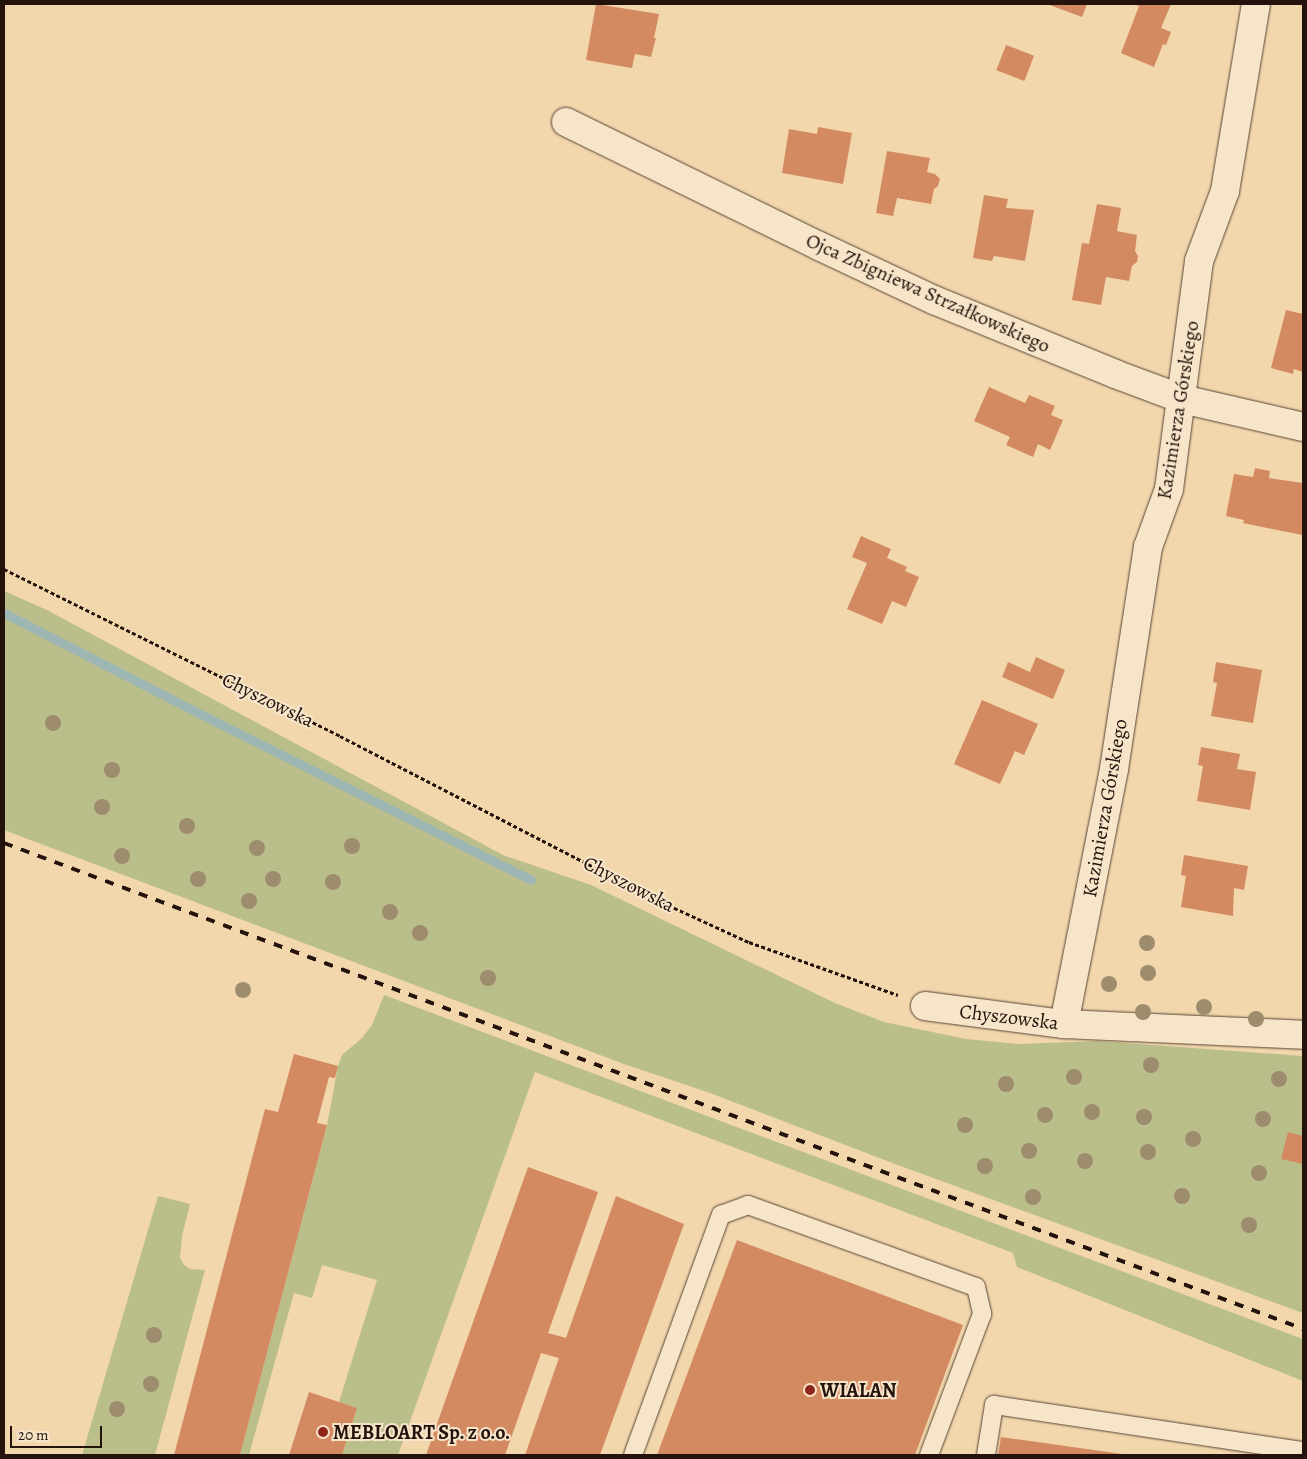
<!DOCTYPE html>
<html>
<head>
<meta charset="utf-8">
<style>
	body { margin:0 }
	#map { position:relative; width:1307px; height:1459px; overflow:hidden; background:#f2d7ad; font-family:Alegreya,serif }
	div>[style] { position:absolute }
	.green>* { inset:0; background:#babe8a }
	.stream>* { height:9px; margin:-4.5px; padding:0 4.5px; transform-origin:4.5px; border-radius:4.5px; background:#9eb7b4 }
	.building>* { inset:0; background:#d38a60; transform-origin:0 0 }
	.path>* { height:3px; margin-top:-1.5px; transform-origin:0; background:repeating-linear-gradient(90deg,#23130c 0 4px,transparent 0 6.5px) }
	.roads { filter:drop-shadow(0 0 1px #574434) drop-shadow(0 0 1px #574434) }
	.service>* { height:18px; margin:-9px; padding:0 9px; transform-origin:9px; border-radius:9px; background:#f7e5ca }
	.minor>* { height:28px; margin:-14px; padding:0 14px; transform-origin:14px; border-radius:14px; background:#f7e5ca }
	.rail>* { height:4px; margin-top:-2px; transform-origin:0; background:repeating-linear-gradient(90deg,#23130c 0 9px,transparent 0 18px) }
	.trees>* { width:16px; height:16px; margin:-8px; border-radius:50%; background:#9d8c6d }
	.dots>* { width:14px; height:14px; translate:-50% -50%; box-sizing:border-box; border:2px solid #f7e5ca; border-radius:50% }
	span { translate:-50% -50%; white-space:nowrap; text-align:center; line-height:1.15; -webkit-text-stroke:4px #f7e5ca; paint-order:stroke }
	.street-label { font-size:20px; color:#23130c }
	.poi-label { font-size:20px; color:#23130c; font-weight:700 }
	.left { translate:0 -50%; text-align:left }
	.frame { position:absolute; inset:0; border:5px solid #23130c; pointer-events:none }
	.scale { position:absolute; left:10px; top:1426px; width:92px; height:22px; box-sizing:border-box; border:2px solid #23130c; border-top:0; padding-left:6px; font-size:15px; line-height:18px; white-space:nowrap; color:#23130c; -webkit-text-stroke:4px #f7e5ca; paint-order:stroke }
</style>
</head>
<body>
<div id="map">
	<div class="green">
		<div style="clip-path:polygon(4px 591px,47px 610px,503px 855px,591px 885px,835px 1003px,884px 1022px,966px 1039px,1019px 1044px,1097px 1041px,1303px 1056px,1303px 1313px,895px 1164px,710px 1093px,624px 1064px,4px 830px)"></div>
		<div style="clip-path:polygon(384px 995px,1303px 1339px,1303px 1381px,1017px 1267px,1013px 1253px,535px 1072px,398px 1455px,342px 1455px,357px 1408px,339px 1402px,377px 1280px,322px 1265px,312px 1298px,294px 1293px,249px 1455px,240px 1455px,327px 1125px,338px 1066px,342px 1055px,362px 1038px,372px 1025px)"></div>
		<div style="clip-path:polygon(158px 1196px,190px 1204px,182px 1236px,180px 1258px,184px 1265px,190px 1269px,205px 1270px,155px 1455px,82px 1455px)"></div>
	</div>
	<div class="stream">
		<div style="left:4px;top:613px;width:238px;rotate:27.2deg"></div>
		<div style="left:216px;top:722px;width:352px;rotate:26.6deg"></div>
	</div>
	<div class="building">
		<div style="clip-path:polygon(596px 4px,659px 14px,654px 38px,656px 38px,651px 57px,635px 54px,632px 68px,586px 60px)"></div>
		<div style="clip-path:polygon(1047px 4px,1087px 4px,1082px 17px)"></div>
		<div style="clip-path:polygon(1134px 4px,1171px 4px,1161px 28px,1171px 32px,1166px 45px,1163px 44px,1154px 67px,1121px 53px,1139px 6px)"></div>
		<div style="left:1006px;top:45px;width:30px;height:27px;rotate:21deg"></div>
		<div style="clip-path:polygon(818px 127px,852px 133px,843px 184px,782px 173px,789px 129px,817px 134px)"></div>
		<div style="clip-path:polygon(887px 151px,930px 158px,927px 172px,935px 174px,940px 179px,938px 186px,934px 189px,931px 204px,897px 198px,893px 216px,876px 213px)"></div>
		<div style="clip-path:polygon(984px 195px,1008px 199px,1006px 208px,1034px 210px,1025px 261px,994px 256px,992px 261px,973px 258px)"></div>
		<div style="clip-path:polygon(1097px 204px,1121px 208px,1117px 231px,1137px 235px,1135px 251px,1138px 256px,1137px 262px,1132px 266px,1129px 281px,1106px 277px,1101px 305px,1072px 300px,1082px 243px,1089px 244px)"></div>
		<div style="clip-path:polygon(1286px 310px,1303px 314px,1303px 372px,1294px 369px,1293px 374px,1271px 368px)"></div>
		<div style="clip-path:polygon(989px 387px,1025px 403px,1029px 395px,1055px 406px,1051px 415px,1063px 420px,1050px 450px,1038px 444px,1033px 457px,1006px 445px,1010px 437px,974px 421px)"></div>
		<div style="clip-path:polygon(1255px 468px,1270px 471px,1269px 478px,1303px 483px,1302px 535px,1243px 523px,1244px 520px,1226px 516px,1234px 474px,1253px 477px)"></div>
		<div style="clip-path:polygon(861px 536px,891px 549px,887px 558px,907px 567px,905px 571px,919px 577px,906px 607px,892px 601px,882px 624px,847px 609px,867px 563px,852px 557px)"></div>
		<div style="clip-path:polygon(1036px 657px,1065px 670px,1053px 699px,1002px 677px,1008px 662px,1030px 672px)"></div>
		<div style="clip-path:polygon(1216px 662px,1262px 670px,1253px 723px,1211px 716px,1217px 683px,1213px 682px)"></div>
		<div style="clip-path:polygon(982px 700px,1038px 724px,1024px 755px,1015px 751px,1000px 784px,954px 764px)"></div>
		<div style="clip-path:polygon(1201px 747px,1240px 754px,1237px 769px,1256px 772px,1250px 810px,1197px 801px,1203px 766px,1198px 765px)"></div>
		<div style="clip-path:polygon(1184px 855px,1248px 866px,1244px 890px,1234px 888px,1233px 916px,1181px 907px,1186px 876px,1181px 875px)"></div>
		<div style="clip-path:polygon(294px 1054px,338px 1066px,335px 1078px,329px 1077px,317px 1123px,327px 1125px,240px 1455px,174px 1455px,265px 1109px,278px 1112px)"></div>
		<div style="clip-path:polygon(1288px 1132px,1303px 1136px,1303px 1164px,1281px 1159px)"></div>
		<div style="clip-path:polygon(528px 1167px,598px 1192px,548px 1333px,566px 1338px,616px 1196px,684px 1224px,600px 1455px,525px 1455px,559px 1358px,541px 1353px,505px 1455px,426px 1455px)"></div>
		<div style="clip-path:polygon(737px 1240px,963px 1325px,915px 1455px,657px 1455px)"></div>
		<div style="clip-path:polygon(309px 1392px,357px 1408px,342px 1455px,289px 1455px)"></div>
		<div style="clip-path:polygon(1001px 1437px,1122px 1454px,1122px 1455px,998px 1455px)"></div>
	</div>
	<div class="path">
		<div style="left:4px;top:569px;width:375px;rotate:26.4deg"></div>
		<div style="left:340px;top:736px;width:369px;rotate:27.3deg"></div>
		<div style="left:668px;top:905px;width:89px;rotate:24.6deg"></div>
		<div style="left:749px;top:942px;width:158px;rotate:19.6deg"></div>
	</div>
	<div class="roads">
		<div class="service">
			<div style="left:633px;top:1455px;width:256px;rotate:-69.9deg"></div>
			<div style="left:721px;top:1215px;width:29px;rotate:-20deg"></div>
			<div style="left:748px;top:1205px;width:242px;rotate:19.8deg"></div>
			<div style="left:976px;top:1287px;width:28px;rotate:77deg"></div>
			<div style="left:982px;top:1314px;width:151px;rotate:110.6deg"></div>
			<div style="left:986px;top:1455px;width:51px;rotate:-80.9deg"></div>
			<div style="left:994px;top:1405px;width:312px;rotate:8.5deg"></div>
		</div>
		<div class="minor">
			<div style="left:566px;top:122px;width:282px;rotate:26.1deg"></div>
			<div style="left:819px;top:246px;width:127px;rotate:25.2deg"></div>
			<div style="left:934px;top:300px;width:196px;rotate:22.2deg"></div>
			<div style="left:1115px;top:374px;width:72px;rotate:20.5deg"></div>
			<div style="left:1182px;top:399px;width:124px;rotate:13deg"></div>
			<div style="left:925px;top:1006px;width:140px;rotate:7.4deg"></div>
			<div style="left:1064px;top:1024px;width:239px;rotate:2.6deg"></div>
			<div style="left:1064px;top:1024px;width:260px;rotate:-78.9deg"></div>
			<div style="left:1114px;top:769px;width:225px;rotate:-81.3deg"></div>
			<div style="left:1148px;top:547px;width:62px;rotate:-70.1deg"></div>
			<div style="left:1169px;top:489px;width:230px;rotate:-82.5deg"></div>
			<div style="left:1199px;top:261px;width:75px;rotate:-69.6deg"></div>
			<div style="left:1225px;top:191px;width:190px;rotate:-80.6deg"></div>
		</div>
	</div>
	<div class="rail">
		<div style="left:4px;top:843px;width:1387px;rotate:20.51deg"></div>
	</div>
	<div class="trees">
		<div style="left:53px;top:723px"></div>
		<div style="left:112px;top:770px"></div>
		<div style="left:102px;top:807px"></div>
		<div style="left:187px;top:826px"></div>
		<div style="left:352px;top:846px"></div>
		<div style="left:257px;top:848px"></div>
		<div style="left:122px;top:856px"></div>
		<div style="left:198px;top:879px"></div>
		<div style="left:273px;top:879px"></div>
		<div style="left:333px;top:882px"></div>
		<div style="left:249px;top:901px"></div>
		<div style="left:390px;top:912px"></div>
		<div style="left:420px;top:933px"></div>
		<div style="left:1147px;top:943px"></div>
		<div style="left:1148px;top:973px"></div>
		<div style="left:488px;top:978px"></div>
		<div style="left:1109px;top:984px"></div>
		<div style="left:243px;top:990px"></div>
		<div style="left:1204px;top:1007px"></div>
		<div style="left:1143px;top:1012px"></div>
		<div style="left:1256px;top:1019px"></div>
		<div style="left:1151px;top:1065px"></div>
		<div style="left:1074px;top:1077px"></div>
		<div style="left:1279px;top:1079px"></div>
		<div style="left:1006px;top:1084px"></div>
		<div style="left:1092px;top:1112px"></div>
		<div style="left:1045px;top:1115px"></div>
		<div style="left:1144px;top:1117px"></div>
		<div style="left:1263px;top:1119px"></div>
		<div style="left:965px;top:1125px"></div>
		<div style="left:1193px;top:1139px"></div>
		<div style="left:1029px;top:1151px"></div>
		<div style="left:1148px;top:1152px"></div>
		<div style="left:1085px;top:1161px"></div>
		<div style="left:985px;top:1166px"></div>
		<div style="left:1259px;top:1173px"></div>
		<div style="left:1182px;top:1196px"></div>
		<div style="left:1033px;top:1197px"></div>
		<div style="left:1249px;top:1225px"></div>
		<div style="left:154px;top:1335px"></div>
		<div style="left:151px;top:1384px"></div>
		<div style="left:117px;top:1409px"></div>
	</div>
	<div class="dots">
		<div style="left:810px;top:1390px;background:#8f2418"></div>
		<div style="left:323px;top:1432px;background:#8f2418"></div>
	</div>
	<div class="street-label">
		<span style="left:928px;top:293px;rotate:24deg">Ojca Zbigniewa Strzałkowskiego</span>
		<span style="left:1178px;top:410px;rotate:-81deg">Kazimierza Górskiego</span>
		<span style="left:268px;top:700px;rotate:26deg">Chyszowska</span>
		<span style="left:1105px;top:808px;rotate:-80deg">Kazimierza Górskiego</span>
		<span style="left:629px;top:884px;rotate:27deg">Chyszowska</span>
		<span style="left:1009px;top:1017px;rotate:7deg">Chyszowska</span>
	</div>
	<div class="poi-label">
		<span class="left" style="left:820px;top:1390px">WIALAN</span>
		<span class="left" style="left:333px;top:1432px">MEBLOART Sp. z o.o.</span>
	</div>
	<div class="frame"></div>
	<div class="scale">20 m</div>
</div>
</body>
</html>
